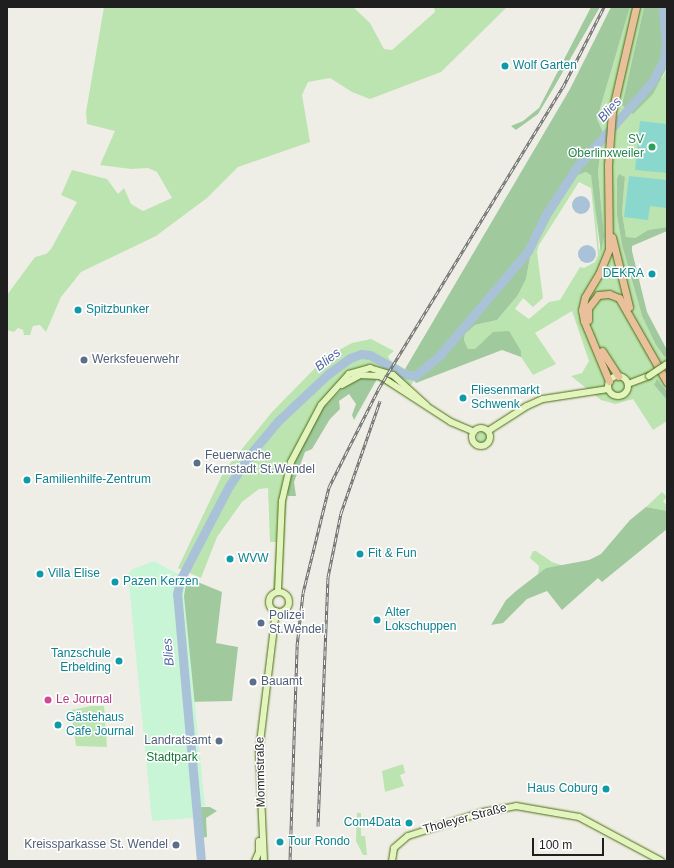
<!DOCTYPE html>
<html>
<head>
<meta charset="utf-8">
<style>
	body { margin:0 }
	#map { position:relative; width:674px; height:868px; overflow:hidden; background:#efeee6; font-family:Helvetica,sans-serif }
	div>[style] { position:absolute }
	.grass>* { inset:0; background:#bce4b0 }
	.round { border-radius:50% }
	.forest>* { inset:0; background:#a0ca9e }
	.park>* { inset:0; background:#c7f5d6 }
	.pitch>* { inset:0; background:#8ad7cd }
	.water>* { inset:0; background:#aac2d8 }
	.river>* { height:9px; margin:-4.5px; padding:0 4.5px; transform-origin:4.5px; border-radius:4.5px; background:#aac2d8 }
	.roads { filter:drop-shadow(0 0 1px #4a6d0e) drop-shadow(0 0 1px #4a6d0e) }
	.secondary>* { height:6px; margin:-3px; padding:0 3px; transform-origin:3px; border-radius:3px; background:#e3f4be }
	.secondary>.ring { margin:-3px; padding:0; box-sizing:content-box; background:none; border:6px solid #e3f4be; border-radius:50% }
	.trunk>* { height:7px; margin:-3.5px; padding:0 3.5px; transform-origin:3.5px; border-radius:3.5px; background:#eac09c }
	.rail>* { height:3px; margin-top:-1.5px; transform-origin:0; background:repeating-linear-gradient(90deg,#fff 0 4.5px,#6d6d6d 0 9px); box-sizing:border-box; border-block:1px solid #6d6d6d }
	.bridges { filter:drop-shadow(0 0 1px #4a6d0e) drop-shadow(0 0 1px #4a6d0e) }
	.secondary-bridge>* { height:6px; margin:-3px; padding:0 3px; transform-origin:3px; border-radius:3px; background:#e3f4be }
	.dots>* { width:11px; height:11px; translate:-50% -50%; box-sizing:border-box; border:2px solid #fff; border-radius:50% }
	span { translate:-50% -50%; white-space:nowrap; text-align:center; line-height:1.15; -webkit-text-stroke:3px #fff; paint-order:stroke }
	.culture-label { font-size:12px; color:#0d838f }
	.left { translate:0 -50%; text-align:left }
	.right { translate:-100% -50%; text-align:right }
	.leisure-label { font-size:12px; color:#27864d }
	.service-label { font-size:12px; color:#4e5e75 }
	.hotel-label { font-size:12px; color:#b23c85 }
	.park-label { font-size:12px; color:#157436 }
	.street-label { font-size:12px; color:#1f1f1f }
	.water-label { font-size:13px; color:#5367a6; font-style:italic }
	.frame { position:absolute; inset:0; border:8px solid #1f1f1f; pointer-events:none }
	.scale { position:absolute; left:532px; top:838px; width:72px; height:18px; box-sizing:border-box; border:2px solid #1f1f1f; border-top:0; padding-left:5px; font-size:12px; line-height:14px; white-space:nowrap; color:#1f1f1f; -webkit-text-stroke:3px #fff; paint-order:stroke }
</style>
</head>
<body>
<div id="map">
	<div class="grass">
		<div style="clip-path:polygon(104px 7px,353px 7px,370px 23px,384px 49px,392px 50px,435px 12px,434px 7px,507px 7px,441px 72px,370px 99px,352px 92px,330px 78px,308px 82px,302px 95px,310px 142px,238px 167px,207px 198px,156px 236px,81px 272px,61px 297px,46px 332px,40px 325px,33px 326px,30px 335px,24px 335px,23px 330px,18px 328px,14px 332px,7px 330px,7px 295px,35px 257px,46px 254px,51px 249px,77px 202px,61px 195px,72px 170px,107px 179px,118px 194px,124px 188px,131px 204px,143px 211px,172px 198px,157px 172px,148px 168px,131px 169px,100px 165px,115px 131px,87px 124px,86px 112px)"></div>
		<div style="clip-path:polygon(evenodd,630px 7px,644px 7px,622px 105px,663px 77px,667px 67px,667px 227px,648px 230px,635px 238px,630px 239px,626px 237px,622px 212px,625px 177px,617px 216px,622px 245px,642px 316px,663px 357px,667px 355px,667px 391px,661px 383px,654px 385px,667px 400px,667px 421px,653px 430px,633px 399px,615px 404px,601px 400px,571px 376px,582px 373px,589px 361px,572px 311px,535px 333px,556px 364px,533px 375px,521px 357px,521px 351px,483px 341px,476px 349px,468px 349px,464px 340px,465px 334px,475px 325px,497px 320px,518px 295px,526px 279px,530px 257px,552px 215px,578px 175px,586px 172px,591px 174px,595px 198px,599px 251px,604px 236px,598px 172px,603px 132px,597px 119px,630px 7px,579px 182px,591px 188px,598px 255px,595px 262px,584px 268px,580px 267px,560px 300px,549px 302px,529px 319px,515px 309px,523px 298px,533px 307px,543px 298px,537px 252px,539px 245px,579px 182px)"></div>
		<div style="clip-path:polygon(371px 339px,394px 351px,388px 356px,390px 360px,405px 369px,414px 381px,404px 394px,369px 376px,353px 381px,342px 389px,323px 408px,287px 492px,282px 590px,273px 590px,276px 542px,270px 542px,268px 488px,259px 489px,242px 502px,217px 537px,201px 578px,178px 568px,224px 471px,272px 412px,326px 357px,352px 343px)"></div>
		<div class="round" style="left:476.5px;top:431.5px;width:11px;height:11px"></div>
		<div style="clip-path:polygon(662px 492px,667px 497px,663px 501px,667px 506px,667px 511px,646px 507px)"></div>
		<div style="clip-path:polygon(533px 551px,536px 551px,552px 562px,564px 566px,546px 568px,538px 575px,539px 566px,530px 558px)"></div>
		<div style="clip-path:polygon(91px 706px,104px 706px,107px 747px,76px 746px,71px 710px)"></div>
		<div style="clip-path:polygon(403px 764px,405px 773px,400px 775px,404px 786px,385px 792px,382px 771px)"></div>
		<div style="clip-path:polygon(357px 813px,361px 813px,361px 836px,365px 836px,367px 855px,363px 855px,356px 841px)"></div>
	</div>
	<div class="forest">
		<div style="clip-path:polygon(591px 7px,600px 7px,553px 89px,538px 114px,516px 130px,511px 126px,523px 121px,539px 108px)"></div>
		<div style="clip-path:polygon(611px 7px,630px 7px,597px 119px,603px 132px,598px 172px,604px 236px,601px 253px,591px 175px,586px 172px,578px 175px,552px 215px,530px 257px,526px 279px,518px 295px,497px 320px,475px 325px,465px 334px,464px 340px,468px 349px,475px 349px,493px 332px,509px 331px,521px 351px,521px 357px,502px 350px,416px 383px,405px 369px,570px 89px)"></div>
		<div style="clip-path:polygon(644px 7px,667px 7px,667px 67px,653px 94px,633px 114px,622px 105px)"></div>
		<div style="clip-path:polygon(619px 174px,625px 177px,622px 212px,626px 237px,635px 238px,648px 230px,667px 227px,667px 231px,632px 246px,632px 251px,647px 312px,667px 350px,666px 356px,664px 357px,655px 343px,642px 316px,622px 245px,617px 216px,617px 179px)"></div>
		<div style="clip-path:polygon(369px 376px,377px 379px,354px 420px,352px 415px,356px 404px,349px 394px,339px 401px,340px 409px,330px 419px,312px 449px,305px 452px,294px 482px,296px 496px,288px 496px,287px 492px,294px 464px,309px 431px,323px 408px,342px 389px,361px 377px)"></div>
		<div style="clip-path:polygon(657px 379px,667px 391px,667px 400px,654px 385px)"></div>
		<div style="clip-path:polygon(646px 507px,667px 511px,667px 529px,602px 582px,598px 578px,562px 610px,547px 591px,527px 599px,503px 623px,491px 625px,506px 600px,516px 591px,546px 568px,589px 560px,601px 554px,630px 520px)"></div>
		<div style="clip-path:polygon(188px 578px,222px 592px,216px 643px,238px 647px,232px 701px,186px 702px,180px 580px)"></div>
		<div style="clip-path:polygon(196px 807px,210px 807px,217px 811px,206px 818px,207px 837px,199px 838px)"></div>
	</div>
	<div class="park">
		<div style="clip-path:polygon(154px 561px,187px 579px,184px 596px,205px 806px,192px 806px,193px 818px,152px 821px,128px 574px,133px 569px)"></div>
	</div>
	<div class="pitch">
		<div style="clip-path:polygon(640px 121px,667px 124px,667px 173px,635px 170px)"></div>
		<div style="clip-path:polygon(629px 176px,667px 180px,666px 208px,650px 206px,648px 220px,624px 217px)"></div>
	</div>
	<div class="water">
		<div class="round" style="left:572px;top:196px;width:18px;height:18px"></div>
		<div class="round" style="left:578px;top:245px;width:18px;height:18px"></div>
	</div>
	<div class="river">
		<div style="left:201px;top:861px;width:268px;rotate:-95.1deg"></div>
		<div style="left:177px;top:594px;width:14px;rotate:-78deg"></div>
		<div style="left:180px;top:580px;width:106px;rotate:-62.5deg"></div>
		<div style="left:229px;top:486px;width:41px;rotate:-55.9deg"></div>
		<div style="left:252px;top:452px;width:40px;rotate:-50deg"></div>
		<div style="left:278px;top:421px;width:69px;rotate:-43.2deg"></div>
		<div style="left:328px;top:374px;width:27px;rotate:-36deg"></div>
		<div style="left:350px;top:358px;width:12px;rotate:-20deg"></div>
		<div style="left:361px;top:354px;width:9px;rotate:6deg"></div>
		<div style="left:370px;top:355px;width:39px;rotate:29deg"></div>
		<div style="left:404px;top:374px;width:11px;rotate:10deg"></div>
		<div style="left:415px;top:376px;width:31px;rotate:-40deg"></div>
		<div style="left:439px;top:356px;width:138px;rotate:-49.7deg"></div>
		<div style="left:528px;top:251px;width:39px;rotate:-64deg"></div>
		<div style="left:545px;top:216px;width:57px;rotate:-57.1deg"></div>
		<div style="left:576px;top:168px;width:115px;rotate:-48.5deg"></div>
		<div style="left:652px;top:82px;width:26px;rotate:-62deg"></div>
		<div style="left:664px;top:59px;width:15px;rotate:-82deg"></div>
		<div style="left:666px;top:44px;width:37px;rotate:-95deg"></div>
	</div>
	<div class="roads">
		<div class="secondary">
			<div class="ring" style="left:608px;top:376px;width:14px;height:14px"></div>
			<div style="left:628px;top:384px;width:22px;rotate:-21deg"></div>
			<div style="left:342px;top:385px;width:21px;rotate:-29deg"></div>
			<div style="left:360px;top:375px;width:20px;rotate:3deg"></div>
			<div style="left:380px;top:376px;width:85px;rotate:32.9deg"></div>
			<div style="left:451px;top:422px;width:25px;rotate:23deg"></div>
			<div class="ring" style="left:472px;top:428px;width:12px;height:12px"></div>
			<div style="left:488px;top:431px;width:46px;rotate:-32.7deg"></div>
			<div style="left:527px;top:406px;width:17px;rotate:-24deg"></div>
			<div style="left:543px;top:399px;width:66px;rotate:-8.7deg"></div>
			<div style="left:278px;top:591px;width:90px;rotate:-87.5deg"></div>
			<div style="left:282px;top:501px;width:40px;rotate:-77deg"></div>
			<div style="left:291px;top:462px;width:64px;rotate:-62.2deg"></div>
			<div style="left:321px;top:405px;width:42px;rotate:-47.9deg"></div>
			<div style="left:349px;top:374px;width:22px;rotate:-16deg"></div>
			<div style="left:370px;top:368px;width:24px;rotate:17deg"></div>
			<div style="left:393px;top:375px;width:45px;rotate:42.3deg"></div>
			<div class="ring" style="left:269px;top:592px;width:14px;height:14px"></div>
			<div style="left:255px;top:861px;width:10px;rotate:-66deg"></div>
			<div style="left:259px;top:852px;width:11px;rotate:-90deg"></div>
			<div style="left:264px;top:861px;width:110px;rotate:-92.6deg"></div>
			<div style="left:259px;top:751px;width:141px;rotate:-83.1deg"></div>
			<div style="left:392px;top:861px;width:13px;rotate:-81deg"></div>
			<div style="left:394px;top:848px;width:18px;rotate:-41deg"></div>
			<div style="left:408px;top:836px;width:79px;rotate:-17.7deg"></div>
			<div style="left:483px;top:812px;width:34px;rotate:-10deg"></div>
			<div style="left:516px;top:806px;width:64px;rotate:9.9deg"></div>
			<div style="left:579px;top:817px;width:93px;rotate:28.2deg"></div>
		</div>
		<div class="trunk">
			<div style="left:612px;top:237px;width:72px;rotate:76.3deg"></div>
			<div style="left:588px;top:320px;width:12px;rotate:-90deg"></div>
			<div style="left:588px;top:308px;width:16px;rotate:-52deg"></div>
			<div style="left:598px;top:295px;width:11px;rotate:-5deg"></div>
			<div style="left:609px;top:294px;width:11px;rotate:22deg"></div>
			<div style="left:619px;top:298px;width:97px;rotate:60.3deg"></div>
			<div style="left:602px;top:351px;width:30px;rotate:57deg"></div>
			<div style="left:609px;top:381px;width:65px;rotate:-112.6deg"></div>
			<div style="left:584px;top:321px;width:11px;rotate:-100deg"></div>
			<div style="left:582px;top:310px;width:13px;rotate:-77deg"></div>
			<div style="left:585px;top:297px;width:27px;rotate:-59deg"></div>
			<div style="left:599px;top:274px;width:27px;rotate:-68deg"></div>
			<div style="left:609px;top:249px;width:84px;rotate:-90.7deg"></div>
			<div style="left:608px;top:165px;width:53px;rotate:-85.7deg"></div>
			<div style="left:612px;top:112px;width:108px;rotate:-77.1deg"></div>
		</div>
	</div>
	<div class="rail">
		<div style="left:318px;top:826px;width:249px;rotate:-87.7deg"></div>
		<div style="left:328px;top:577px;width:65px;rotate:-78.5deg"></div>
		<div style="left:341px;top:513px;width:119px;rotate:-70.8deg"></div>
		<div style="left:290px;top:861px;width:215px;rotate:-88.1deg"></div>
		<div style="left:297px;top:646px;width:53px;rotate:-83.5deg"></div>
		<div style="left:303px;top:593px;width:109px;rotate:-76.2deg"></div>
		<div style="left:329px;top:487px;width:111px;rotate:-63.2deg"></div>
		<div style="left:379px;top:388px;width:353px;rotate:-58.6deg"></div>
		<div style="left:563px;top:87px;width:90px;rotate:-62.9deg"></div>
	</div>
	<div class="bridges">
		<div class="secondary-bridge">
			<div style="left:649px;top:376px;width:22px;rotate:-34deg"></div>
		</div>
	</div>
	<div class="dots">
		<div style="left:505px;top:66px;background:#0f9aa8"></div>
		<div style="left:652px;top:147px;background:#2e9e5b"></div>
		<div style="left:652px;top:274px;background:#0f9aa8"></div>
		<div style="left:78px;top:310px;background:#0f9aa8"></div>
		<div style="left:84px;top:360px;background:#5c6f8a"></div>
		<div style="left:463px;top:398px;background:#0f9aa8"></div>
		<div style="left:197px;top:463px;background:#5c6f8a"></div>
		<div style="left:27px;top:480px;background:#0f9aa8"></div>
		<div style="left:360px;top:554px;background:#0f9aa8"></div>
		<div style="left:230px;top:559px;background:#0f9aa8"></div>
		<div style="left:40px;top:574px;background:#0f9aa8"></div>
		<div style="left:115px;top:582px;background:#0f9aa8"></div>
		<div style="left:377px;top:620px;background:#0f9aa8"></div>
		<div style="left:261px;top:623px;background:#5c6f8a"></div>
		<div style="left:119px;top:661px;background:#0f9aa8"></div>
		<div style="left:253px;top:682px;background:#5c6f8a"></div>
		<div style="left:48px;top:700px;background:#d1479c"></div>
		<div style="left:58px;top:725px;background:#0f9aa8"></div>
		<div style="left:219px;top:741px;background:#5c6f8a"></div>
		<div style="left:606px;top:789px;background:#0f9aa8"></div>
		<div style="left:409px;top:823px;background:#0f9aa8"></div>
		<div style="left:280px;top:842px;background:#0f9aa8"></div>
		<div style="left:176px;top:845px;background:#5c6f8a"></div>
	</div>
	<div class="culture-label">
		<span class="left" style="left:513px;top:66px">Wolf Garten</span>
		<span class="right" style="left:644px;top:274px">DEKRA</span>
		<span class="left" style="left:86px;top:310px">Spitzbunker</span>
		<span class="left" style="left:471px;top:398px">Fliesenmarkt<br>Schwenk</span>
		<span class="left" style="left:35px;top:480px">Familienhilfe-Zentrum</span>
		<span class="left" style="left:368px;top:554px">Fit &amp; Fun</span>
		<span class="left" style="left:238px;top:559px">WVW</span>
		<span class="left" style="left:48px;top:574px">Villa Elise</span>
		<span class="left" style="left:123px;top:582px">Pazen Kerzen</span>
		<span class="left" style="left:385px;top:620px">Alter<br>Lokschuppen</span>
		<span class="right" style="left:111px;top:661px">Tanzschule<br>Erbelding</span>
		<span class="left" style="left:66px;top:725px">Gästehaus<br>Cafe Journal</span>
		<span class="right" style="left:598px;top:789px">Haus Coburg</span>
		<span class="right" style="left:401px;top:823px">Com4Data</span>
		<span class="left" style="left:288px;top:842px">Tour Rondo</span>
	</div>
	<div class="leisure-label">
		<span class="right" style="left:644px;top:147px">SV<br>Oberlinxweiler</span>
	</div>
	<div class="service-label">
		<span class="left" style="left:92px;top:360px">Werksfeuerwehr</span>
		<span class="left" style="left:205px;top:463px">Feuerwache<br>Kernstadt St.Wendel</span>
		<span class="left" style="left:269px;top:623px">Polizei<br>St.Wendel</span>
		<span class="left" style="left:261px;top:682px">Bauamt</span>
		<span class="right" style="left:211px;top:741px">Landratsamt</span>
		<span class="right" style="left:168px;top:845px">Kreissparkasse St. Wendel</span>
	</div>
	<div class="hotel-label">
		<span class="left" style="left:56px;top:700px">Le Journal</span>
	</div>
	<div class="park-label">
		<span style="left:172px;top:758px">Stadtpark</span>
	</div>
	<div class="street-label">
		<span style="left:261px;top:772px;rotate:-91deg">Mommstraße</span>
		<span style="left:465px;top:819px;rotate:-15deg">Tholeyer Straße</span>
	</div>
	<div class="water-label">
		<span style="left:610px;top:110px;rotate:-48deg">Blies</span>
		<span style="left:328px;top:360px;rotate:-38deg">Blies</span>
		<span style="left:169px;top:652px;rotate:-95deg">Blies</span>
	</div>
	<div class="frame"></div>
	<div class="scale">100 m</div>
</div>
</body>
</html>
